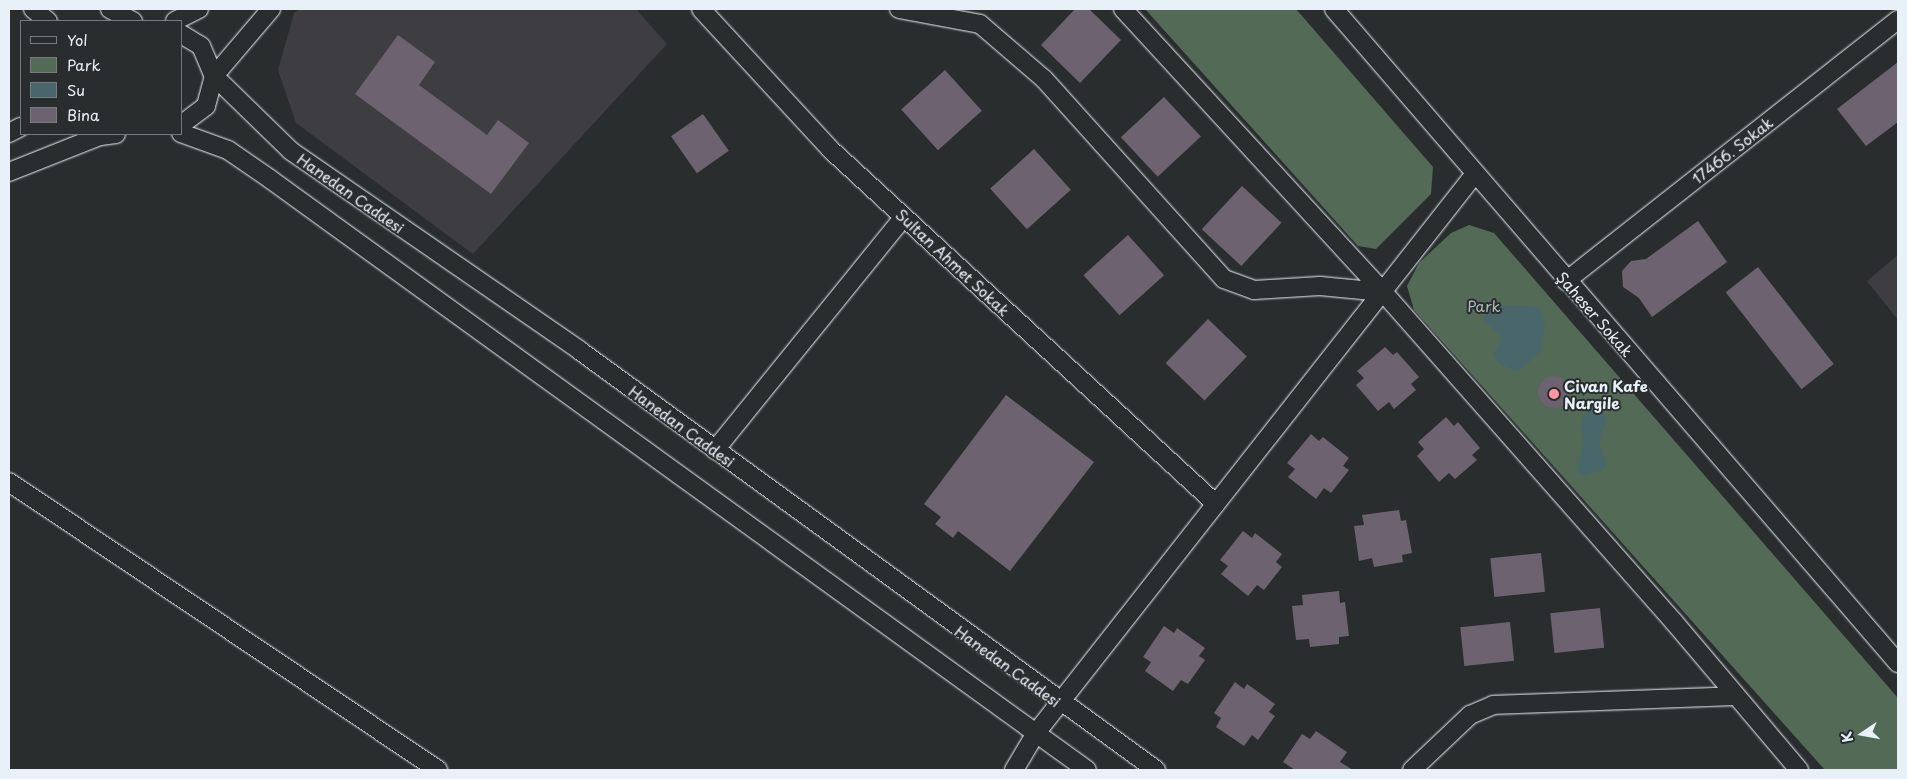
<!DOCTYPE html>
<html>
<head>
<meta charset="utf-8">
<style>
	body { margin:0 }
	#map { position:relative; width:1907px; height:779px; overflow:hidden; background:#2a2d2e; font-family:"Playpen Sans",sans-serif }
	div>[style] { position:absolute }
	.built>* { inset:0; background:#3e3d42 }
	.green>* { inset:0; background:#536a56 }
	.water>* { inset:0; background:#49676a }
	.building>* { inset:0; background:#6d6270; transform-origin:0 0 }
	.round { border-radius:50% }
	.roads { filter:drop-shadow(0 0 1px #e8f1f8) drop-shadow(0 0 1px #e8f1f8) }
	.minor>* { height:18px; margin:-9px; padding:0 9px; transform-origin:9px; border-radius:9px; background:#2a2d2e }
	.dots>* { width:14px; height:14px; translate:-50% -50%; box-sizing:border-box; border:2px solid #2a2d2e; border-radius:50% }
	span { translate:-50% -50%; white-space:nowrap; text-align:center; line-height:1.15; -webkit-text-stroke:4px #2a2d2e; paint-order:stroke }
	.street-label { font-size:15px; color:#e8f1f8 }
	.park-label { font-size:15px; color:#acbbb7 }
	.poi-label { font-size:15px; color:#e8f1f8; font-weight:700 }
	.left { translate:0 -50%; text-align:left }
	.frame { position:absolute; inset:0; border:10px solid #e8f1f8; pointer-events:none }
	.legend { position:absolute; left:20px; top:20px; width:162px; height:115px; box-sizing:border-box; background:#2a2d2e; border:1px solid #767b7f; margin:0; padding:6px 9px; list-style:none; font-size:15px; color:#e8f1f8 }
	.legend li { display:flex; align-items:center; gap:10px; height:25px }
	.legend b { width:25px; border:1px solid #767b7f }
	.north { position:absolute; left:1837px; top:709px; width:50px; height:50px; -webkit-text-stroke:4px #2a2d2e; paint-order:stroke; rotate:258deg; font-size:14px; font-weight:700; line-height:20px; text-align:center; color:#e8f1f8 }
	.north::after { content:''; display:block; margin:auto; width:18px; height:22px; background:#e8f1f8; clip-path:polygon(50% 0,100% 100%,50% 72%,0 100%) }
</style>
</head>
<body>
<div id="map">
	<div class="built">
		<div style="clip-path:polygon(300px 9px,636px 9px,667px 44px,473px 254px,296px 123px,278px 70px,294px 13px)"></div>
		<div style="clip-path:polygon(1898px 255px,1898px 320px,1867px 281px)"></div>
	</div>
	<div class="green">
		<div style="clip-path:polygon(1145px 9px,1296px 9px,1433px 167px,1431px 194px,1376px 249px,1358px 246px)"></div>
		<div style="clip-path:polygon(1469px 225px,1494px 233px,1898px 698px,1898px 770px,1825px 770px,1414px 310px,1407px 286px,1419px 263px,1451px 233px)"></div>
	</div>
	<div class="water">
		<div style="clip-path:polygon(1491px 304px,1539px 307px,1543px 315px,1545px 326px,1540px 352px,1518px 372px,1500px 364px,1493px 355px,1502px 338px,1484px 320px,1484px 312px)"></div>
		<div style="clip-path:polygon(1593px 405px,1607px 416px,1599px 443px,1607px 467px,1586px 476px,1577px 472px,1584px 442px,1581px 429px,1582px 419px)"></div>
	</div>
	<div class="building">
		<div style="clip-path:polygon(1075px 9px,1089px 9px,1121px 40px,1080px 83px,1041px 45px)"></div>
		<div style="clip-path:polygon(398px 35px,435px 62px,419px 85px,487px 135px,498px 120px,529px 143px,491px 194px,355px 94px)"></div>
		<div style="clip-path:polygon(1898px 62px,1898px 122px,1866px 146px,1837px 109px)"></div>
		<div style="left:945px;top:70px;width:55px;height:59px;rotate:48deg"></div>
		<div style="left:1164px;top:97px;width:54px;height:59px;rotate:47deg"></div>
		<div style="left:703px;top:114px;width:45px;height:39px;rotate:55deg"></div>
		<div style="left:1034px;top:149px;width:55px;height:59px;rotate:48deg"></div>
		<div style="left:1242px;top:186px;width:54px;height:59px;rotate:43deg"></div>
		<div style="clip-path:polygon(1698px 221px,1727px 262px,1652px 317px,1639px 298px,1623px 287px,1622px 271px,1631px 261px,1646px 259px)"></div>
		<div style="left:1128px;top:235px;width:54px;height:60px;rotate:48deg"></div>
		<div style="left:1758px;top:267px;width:123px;height:41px;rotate:52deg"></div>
		<div style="left:1208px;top:319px;width:54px;height:61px;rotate:44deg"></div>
		<div style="clip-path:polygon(1385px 347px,1393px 355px,1397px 352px,1419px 377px,1411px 384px,1416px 390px,1394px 409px,1389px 402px,1378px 411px,1356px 385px,1364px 378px,1357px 371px)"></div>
		<div class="round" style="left:1538px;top:376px;width:32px;height:32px"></div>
		<div style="clip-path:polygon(1006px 395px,1094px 462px,1010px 571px,958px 531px,953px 538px,935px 524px,941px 517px,924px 504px)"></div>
		<div style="clip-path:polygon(1446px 417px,1454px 426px,1458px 422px,1480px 448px,1472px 455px,1477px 460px,1455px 479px,1449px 473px,1439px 482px,1417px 456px,1424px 449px,1418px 442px)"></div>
		<div style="clip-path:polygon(1311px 434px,1319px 441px,1323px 437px,1349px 458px,1343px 466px,1349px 470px,1331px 493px,1324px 488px,1316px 499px,1288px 477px,1295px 469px,1287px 463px)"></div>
		<div style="clip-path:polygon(1399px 510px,1401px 521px,1406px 520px,1412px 553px,1402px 555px,1403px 562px,1374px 567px,1372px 558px,1359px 561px,1354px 526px,1364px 525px,1362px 515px)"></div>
		<div style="clip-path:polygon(1243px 531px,1252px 538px,1255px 533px,1282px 554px,1276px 562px,1282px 567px,1264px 590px,1257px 585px,1248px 596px,1221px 574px,1228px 566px,1220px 560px)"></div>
		<div style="left:1541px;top:553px;width:39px;height:51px;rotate:84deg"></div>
		<div style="clip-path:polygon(1339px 591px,1340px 603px,1345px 602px,1349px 636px,1339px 637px,1339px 644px,1310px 647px,1309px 639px,1296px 640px,1292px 606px,1303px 605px,1302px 595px)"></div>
		<div style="left:1600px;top:608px;width:40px;height:50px;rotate:84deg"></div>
		<div style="left:1510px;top:622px;width:39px;height:50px;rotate:84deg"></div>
		<div style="clip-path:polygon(1164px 626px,1174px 633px,1177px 628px,1205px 648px,1199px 656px,1205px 660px,1188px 684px,1181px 680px,1173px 691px,1145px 671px,1151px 662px,1143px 657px)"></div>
		<div style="clip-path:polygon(1235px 682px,1244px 689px,1247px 684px,1275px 704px,1269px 712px,1275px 716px,1258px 740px,1252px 735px,1244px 746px,1216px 727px,1221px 718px,1214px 713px)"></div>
		<div style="clip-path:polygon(1316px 731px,1347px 752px,1340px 762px,1353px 770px,1295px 770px,1283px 762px,1302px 734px,1310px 739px)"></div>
	</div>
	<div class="roads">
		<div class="minor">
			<div style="left:33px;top:9px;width:19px;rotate:39deg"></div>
			<div style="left:110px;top:9px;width:26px;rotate:28deg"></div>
			<div style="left:701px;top:9px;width:190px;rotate:47.3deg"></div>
			<div style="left:830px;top:149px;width:524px;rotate:42.6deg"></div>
			<div style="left:899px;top:9px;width:82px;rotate:10.5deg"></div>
			<div style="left:980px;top:24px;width:84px;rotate:40.7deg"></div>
			<div style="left:1044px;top:79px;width:269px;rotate:48deg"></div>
			<div style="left:1224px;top:279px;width:32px;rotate:20deg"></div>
			<div style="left:1254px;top:290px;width:66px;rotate:-3.5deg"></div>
			<div style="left:1320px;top:286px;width:63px;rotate:5.4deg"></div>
			<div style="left:1123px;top:9px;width:384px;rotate:47.4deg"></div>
			<div style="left:1383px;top:292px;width:440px;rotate:48.6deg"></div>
			<div style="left:1674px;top:622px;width:194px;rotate:49.8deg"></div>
			<div style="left:1334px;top:9px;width:864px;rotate:49.23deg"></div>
			<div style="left:175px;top:21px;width:27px;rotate:-27deg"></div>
			<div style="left:181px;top:34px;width:23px;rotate:31deg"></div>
			<div style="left:201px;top:46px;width:33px;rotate:67deg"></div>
			<div style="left:214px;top:76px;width:31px;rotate:105deg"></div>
			<div style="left:206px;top:106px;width:31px;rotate:143deg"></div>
			<div style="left:214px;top:76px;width:107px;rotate:44.2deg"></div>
			<div style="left:291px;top:151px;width:350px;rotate:34.6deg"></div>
			<div style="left:579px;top:350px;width:714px;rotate:36.05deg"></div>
			<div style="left:214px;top:76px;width:88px;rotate:-49.6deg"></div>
			<div style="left:9px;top:133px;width:13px;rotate:-27deg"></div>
			<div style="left:181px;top:133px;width:50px;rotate:19.9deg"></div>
			<div style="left:228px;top:150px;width:51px;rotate:34.6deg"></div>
			<div style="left:270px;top:179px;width:1008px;rotate:35.88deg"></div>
			<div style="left:9px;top:172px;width:98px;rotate:-21.6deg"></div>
			<div style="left:100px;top:136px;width:16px;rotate:-7deg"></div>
			<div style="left:1566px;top:281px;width:422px;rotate:-38.2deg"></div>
			<div style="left:715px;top:450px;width:300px;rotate:-51deg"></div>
			<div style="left:9px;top:482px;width:517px;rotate:33.87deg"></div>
			<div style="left:1014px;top:770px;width:43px;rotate:-59.3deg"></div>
			<div style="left:1036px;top:733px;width:709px;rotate:-51.87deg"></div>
			<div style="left:1412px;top:770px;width:80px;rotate:-43.5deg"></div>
			<div style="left:1470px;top:715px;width:25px;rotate:-23deg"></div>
			<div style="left:1493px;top:705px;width:240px;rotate:-2.1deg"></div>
		</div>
	</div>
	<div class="dots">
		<div style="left:1554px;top:394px;background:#ff9aa2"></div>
	</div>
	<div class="street-label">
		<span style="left:1732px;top:150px;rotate:-38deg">17466. Sokak</span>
		<span style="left:351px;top:193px;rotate:35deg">Hanedan Caddesi</span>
		<span style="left:953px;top:262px;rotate:43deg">Sultan Ahmet Sokak</span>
		<span style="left:1595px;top:314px;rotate:49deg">Şaheser Sokak</span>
		<span style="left:682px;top:426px;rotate:36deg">Hanedan Caddesi</span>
		<span style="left:1008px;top:666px;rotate:36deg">Hanedan Caddesi</span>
	</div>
	<div class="park-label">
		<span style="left:1484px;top:306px">Park</span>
	</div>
	<div class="poi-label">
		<span class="left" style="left:1564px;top:394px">Civan Kafe<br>Nargile</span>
	</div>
	<div class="frame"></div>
	<ul class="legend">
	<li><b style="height:6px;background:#2a2d2e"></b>Yol</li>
	<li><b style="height:14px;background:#536a56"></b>Park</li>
	<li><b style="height:14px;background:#49676a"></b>Su</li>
	<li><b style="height:14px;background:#6d6270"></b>Bina</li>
	</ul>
	<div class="north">K</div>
</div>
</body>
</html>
